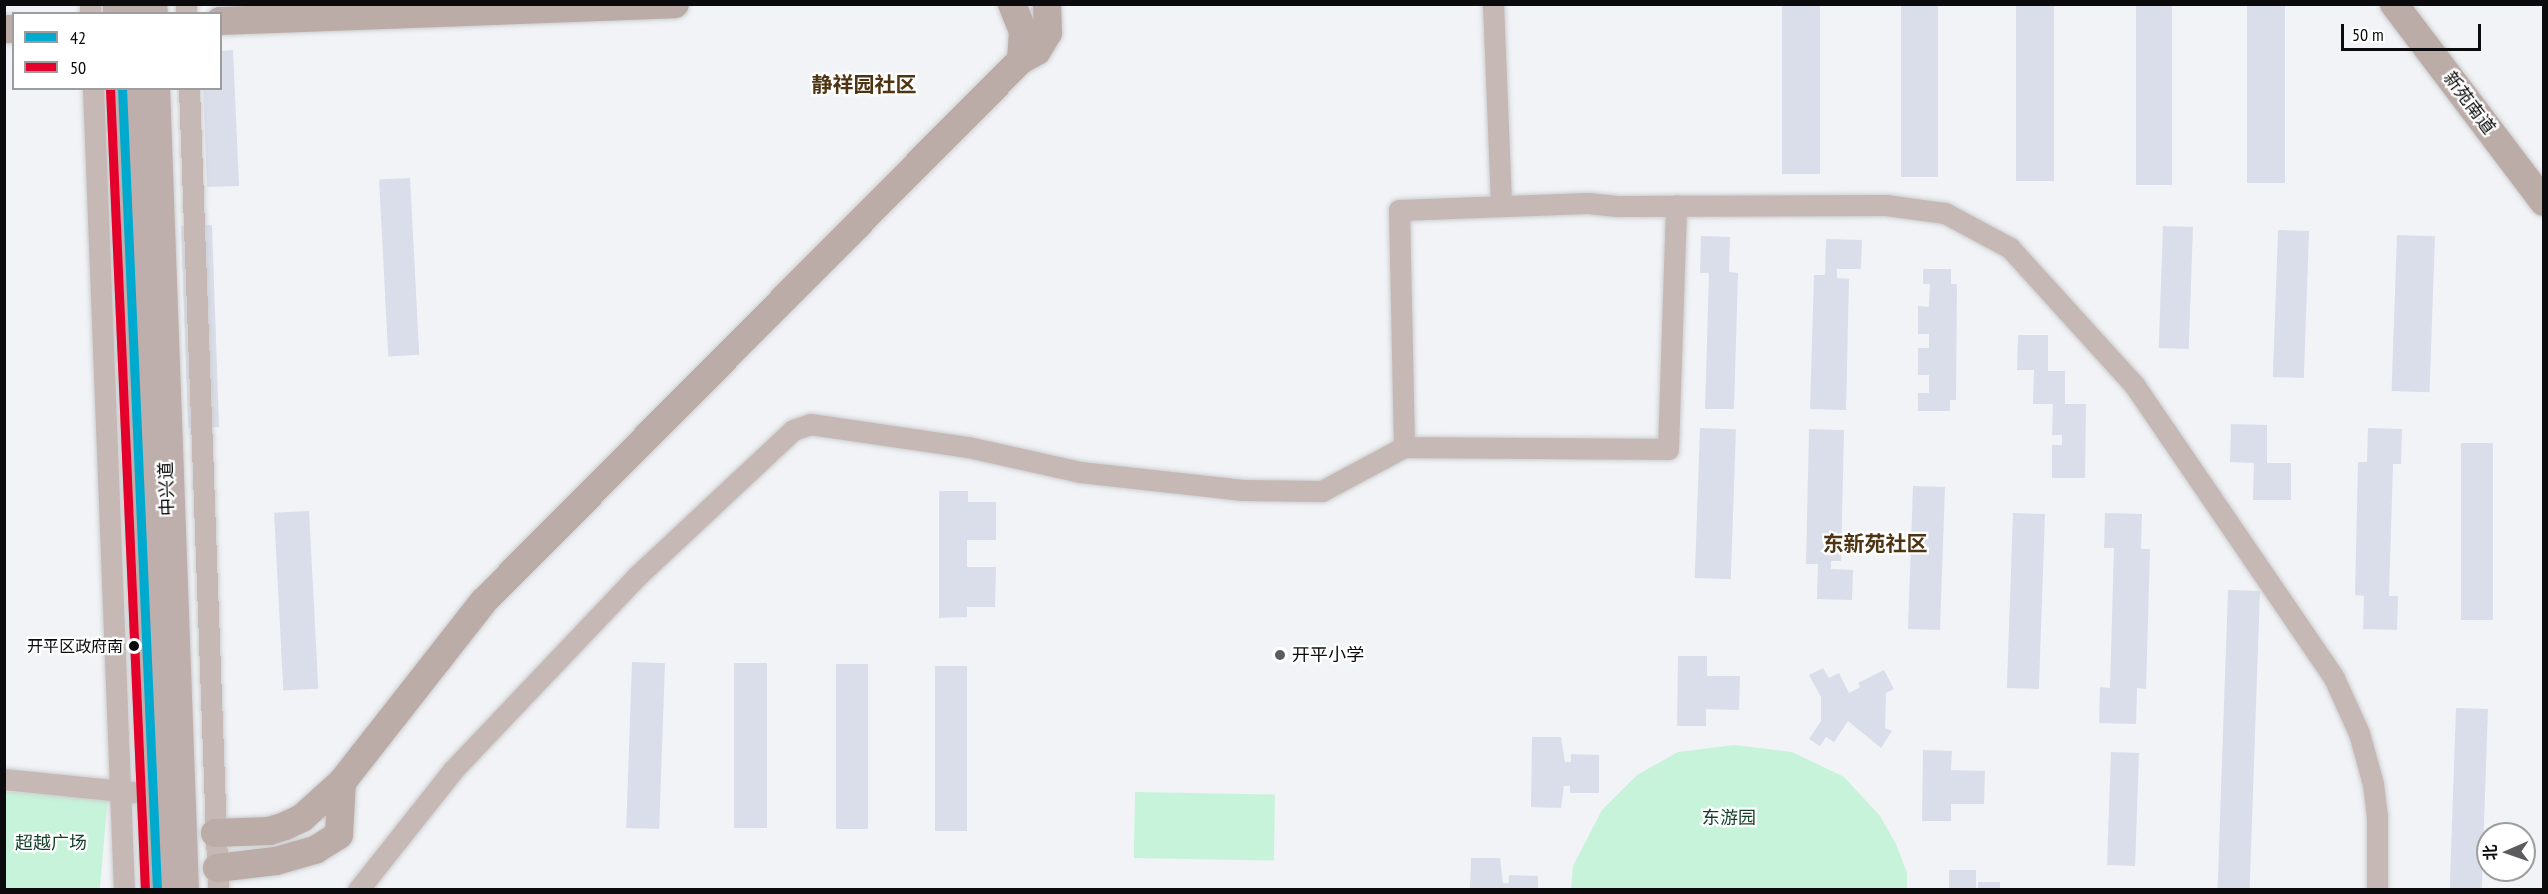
<!DOCTYPE html>
<html>
<head>
<meta charset="utf-8">
<style>
	body { margin:0 }
	#map { position:relative; width:2548px; height:894px; overflow:hidden; background:#f1f3f6; font-family:"PT Sans Narrow","Noto Sans SC",sans-serif }
	div>[style] { position:absolute }
	.green>* { inset:0; background:#c6f3da; transform-origin:0 0 }
	.building>* { inset:0; background:#dadeea; transform-origin:0 0 }
	.roads { filter:drop-shadow(0 0 2px #cdced0) drop-shadow(0 0 2px #cdced0) }
	.street>* { height:21px; margin:-10.5px; padding:0 10.5px; transform-origin:10.5px; border-radius:10.5px; background:#c6b8b5 }
	.secondary>* { height:28px; margin:-14px; padding:0 14px; transform-origin:14px; border-radius:14px; background:#bcaca8 }
	.primary>* { height:33px; margin:-16.5px; padding:0 16.5px; transform-origin:16.5px; border-radius:16.5px; background:#beafac }
	.bus-1>* { height:9px; margin:-4.5px; padding:0 4.5px; transform-origin:4.5px; border-radius:4.5px; background:#00a9ce }
	.bus-2>* { height:9px; margin:-4.5px; padding:0 4.5px; transform-origin:4.5px; border-radius:4.5px; background:#e4002b }
	.dots>* { width:16px; height:16px; translate:-50% -50%; box-sizing:border-box; border:3px solid #fff; border-radius:50% }
	span { translate:-50% -50%; white-space:nowrap; text-align:center; line-height:1.15; -webkit-text-stroke:4.5px #fff; paint-order:stroke }
	.bus-label { font-size:16px; color:#0b0b0d }
	.right { translate:-100% -50%; text-align:right }
	.street-label { font-size:18px; color:#0b0b0d }
	.poi-label { font-size:18px; color:#0b0b0d }
	.left { translate:0 -50%; text-align:left }
	.park-label { font-size:18px; color:#133f29 }
	.quarter-label { font-size:21px; color:#4f3414; font-weight:700 }
	.frame { position:absolute; inset:0; border:6px solid #0b0b0d; pointer-events:none }
	.legend { position:absolute; left:12px; top:12px; width:210px; height:78px; box-sizing:border-box; background:#fff; border:2px solid #9d9d9e; margin:0; padding:8px 10px; list-style:none; font-size:18px; color:#0b0b0d }
	.legend li { display:flex; align-items:center; gap:12px; height:30px }
	.legend b { width:30px; border:2px solid #9d9d9e }
	.north { position:absolute; left:2476px; top:822px; width:60px; height:60px; box-sizing:border-box; background:#fff; border:2px solid #9d9d9e; border-radius:50%; rotate:268deg; font-size:16px; font-weight:700; line-height:24px; text-align:center; color:#0b0b0d }
	.north::after { content:''; display:block; margin:auto; width:21px; height:27px; background:#5c5c5f; clip-path:polygon(50% 0,100% 100%,50% 72%,0 100%) }
	.scale { position:absolute; left:2341px; top:24px; width:140px; height:27px; box-sizing:border-box; border:3px solid #0b0b0d; border-top:0; padding-left:8px; font-size:18px; line-height:21px; white-space:nowrap; color:#0b0b0d; -webkit-text-stroke:4px #fff; paint-order:stroke }
</style>
</head>
<body>
<div id="map">
	<div class="green">
		<div style="clip-path:polygon(1734px 745px,1792px 752px,1844px 777px,1880px 816px,1896px 844px,1907px 873px,1907px 889px,1571px 889px,1573px 866px,1602px 810px,1637px 775px,1678px 752px)"></div>
		<div style="left:4px;top:791px;width:104px;height:98px;rotate:5deg"></div>
		<div style="left:1135px;top:792px;width:140px;height:66px;rotate:1deg"></div>
	</div>
	<div class="building">
		<div style="left:1782px;top:4px;width:38px;height:170px"></div>
		<div style="left:1901px;top:4px;width:37px;height:173px"></div>
		<div style="left:2136px;top:4px;width:36px;height:181px"></div>
		<div style="left:2016px;top:5px;width:38px;height:176px"></div>
		<div style="left:2247px;top:5px;width:38px;height:178px"></div>
		<div style="clip-path:polygon(233px 50px,239px 186px,207px 187px,203px 88px,220px 88px,220px 51px)"></div>
		<div style="left:410px;top:178px;width:177px;height:31px;rotate:87deg"></div>
		<div style="left:212px;top:225px;width:202px;height:31px;rotate:88deg"></div>
		<div style="left:2163px;top:226px;width:30px;height:122px;rotate:2deg"></div>
		<div style="left:2278px;top:230px;width:31px;height:147px;rotate:2deg"></div>
		<div style="left:2397px;top:235px;width:38px;height:156px;rotate:2deg"></div>
		<div style="clip-path:polygon(1701px 236px,1730px 237px,1729px 272px,1738px 273px,1734px 409px,1705px 409px,1709px 273px,1700px 273px)"></div>
		<div style="clip-path:polygon(1826px 239px,1862px 240px,1861px 269px,1837px 269px,1837px 278px,1849px 279px,1846px 410px,1810px 409px,1814px 275px,1825px 275px)"></div>
		<div style="clip-path:polygon(1923px 269px,1951px 269px,1951px 284px,1957px 284px,1956px 400px,1950px 400px,1950px 411px,1918px 411px,1918px 393px,1929px 393px,1929px 375px,1918px 375px,1918px 348px,1929px 348px,1929px 334px,1918px 334px,1918px 306px,1929px 307px,1930px 284px,1923px 284px)"></div>
		<div style="clip-path:polygon(2018px 335px,2048px 335px,2048px 371px,2065px 371px,2065px 404px,2086px 404px,2085px 478px,2052px 478px,2052px 445px,2062px 445px,2062px 435px,2052px 435px,2053px 404px,2033px 404px,2034px 370px,2017px 370px)"></div>
		<div style="clip-path:polygon(2231px 424px,2267px 425px,2267px 463px,2291px 463px,2291px 500px,2253px 500px,2254px 463px,2230px 462px)"></div>
		<div style="left:1700px;top:428px;width:36px;height:150px;rotate:2deg"></div>
		<div style="clip-path:polygon(2368px 428px,2402px 429px,2401px 464px,2393px 464px,2389px 596px,2398px 596px,2397px 630px,2363px 629px,2364px 596px,2355px 595px,2358px 462px,2367px 462px)"></div>
		<div style="clip-path:polygon(1809px 429px,1844px 430px,1841px 561px,1831px 561px,1831px 569px,1853px 570px,1852px 600px,1817px 599px,1818px 564px,1806px 564px)"></div>
		<div style="left:2461px;top:443px;width:32px;height:177px"></div>
		<div style="left:1913px;top:486px;width:32px;height:143px;rotate:2deg"></div>
		<div style="clip-path:polygon(939px 491px,968px 491px,968px 502px,996px 502px,996px 540px,967px 540px,967px 567px,996px 567px,995px 607px,967px 607px,967px 617px,939px 618px)"></div>
		<div style="left:309px;top:511px;width:178px;height:35px;rotate:87deg"></div>
		<div style="left:2013px;top:513px;width:32px;height:175px;rotate:2deg"></div>
		<div style="clip-path:polygon(2105px 513px,2142px 514px,2141px 549px,2150px 549px,2146px 689px,2137px 688px,2136px 724px,2099px 723px,2100px 687px,2110px 688px,2114px 548px,2104px 548px)"></div>
		<div style="left:2228px;top:590px;width:32px;height:300px;rotate:2deg"></div>
		<div style="clip-path:polygon(1678px 656px,1707px 656px,1707px 676px,1740px 676px,1739px 710px,1706px 709px,1706px 726px,1677px 726px)"></div>
		<div style="left:632px;top:662px;width:33px;height:166px;rotate:2deg"></div>
		<div style="left:734px;top:663px;width:33px;height:165px"></div>
		<div style="left:836px;top:664px;width:32px;height:165px"></div>
		<div style="left:935px;top:666px;width:32px;height:165px"></div>
		<div style="clip-path:polygon(1823px 668px,1829px 678px,1839px 673px,1849px 693px,1860px 687px,1858px 683px,1884px 670px,1894px 689px,1886px 693px,1885px 728px,1892px 731px,1881px 748px,1848px 721px,1834px 742px,1826px 737px,1820px 746px,1809px 739px,1821px 721px,1821px 697px,1809px 675px)"></div>
		<div style="left:2456px;top:708px;width:32px;height:182px;rotate:2deg"></div>
		<div style="clip-path:polygon(1532px 737px,1561px 737px,1565px 762px,1571px 762px,1571px 754px,1599px 755px,1599px 793px,1570px 793px,1570px 786px,1564px 786px,1561px 808px,1531px 807px)"></div>
		<div style="clip-path:polygon(1923px 750px,1952px 751px,1951px 770px,1985px 771px,1984px 804px,1951px 804px,1951px 821px,1922px 821px)"></div>
		<div style="left:2111px;top:752px;width:28px;height:113px;rotate:2deg"></div>
		<div style="clip-path:polygon(1471px 858px,1500px 858px,1503px 883px,1509px 883px,1509px 875px,1538px 876px,1538px 890px,1470px 890px)"></div>
		<div style="left:1949px;top:870px;width:27px;height:20px"></div>
		<div style="left:1978px;top:882px;width:22px;height:8px"></div>
	</div>
	<div class="roads">
		<div class="street">
			<div style="left:90px;top:4px;width:10px;rotate:90deg"></div>
			<div style="left:186px;top:4px;width:10px;rotate:90deg"></div>
			<div style="left:1493px;top:4px;width:202px;rotate:87.7deg"></div>
			<div style="left:93px;top:88px;width:803px;rotate:87.79deg"></div>
			<div style="left:189px;top:88px;width:803px;rotate:87.93deg"></div>
			<div style="left:1404px;top:447px;width:237px;rotate:-91.2deg"></div>
			<div style="left:1399px;top:210px;width:189px;rotate:-2.1deg"></div>
			<div style="left:1588px;top:203px;width:29px;rotate:6deg"></div>
			<div style="left:1617px;top:206px;width:269px;rotate:-0.2deg"></div>
			<div style="left:1886px;top:205px;width:60px;rotate:7.7deg"></div>
			<div style="left:1945px;top:213px;width:74px;rotate:28.3deg"></div>
			<div style="left:2010px;top:248px;width:186px;rotate:47.8deg"></div>
			<div style="left:2135px;top:386px;width:353px;rotate:55.7deg"></div>
			<div style="left:2334px;top:678px;width:60px;rotate:65.6deg"></div>
			<div style="left:2359px;top:733px;width:53px;rotate:74.6deg"></div>
			<div style="left:2373px;top:784px;width:33px;rotate:83deg"></div>
			<div style="left:2377px;top:817px;width:73px;rotate:90deg"></div>
			<div style="left:4px;top:779px;width:130px;rotate:5.8deg"></div>
			<div style="left:358px;top:890px;width:153px;rotate:-51.6deg"></div>
			<div style="left:453px;top:770px;width:265px;rotate:-46.5deg"></div>
			<div style="left:635px;top:578px;width:216px;rotate:-43.1deg"></div>
			<div style="left:793px;top:430px;width:18px;rotate:-19deg"></div>
			<div style="left:810px;top:424px;width:160px;rotate:8.3deg"></div>
			<div style="left:968px;top:447px;width:115px;rotate:12.6deg"></div>
			<div style="left:1080px;top:472px;width:164px;rotate:6.3deg"></div>
			<div style="left:1243px;top:490px;width:79px;rotate:0.7deg"></div>
			<div style="left:1322px;top:491px;width:93px;rotate:-28.2deg"></div>
			<div style="left:1404px;top:447px;width:264px;rotate:0.4deg"></div>
			<div style="left:1668px;top:449px;width:244px;rotate:-88.1deg"></div>
		</div>
		<div class="secondary">
			<div style="left:1012px;top:4px;width:29px;rotate:68deg"></div>
			<div style="left:1023px;top:31px;width:29px;rotate:94deg"></div>
			<div style="left:2394px;top:4px;width:248px;rotate:52.9deg"></div>
			<div style="left:220px;top:21px;width:455px;rotate:-2.1deg"></div>
			<div style="left:4px;top:29px;width:10px"></div>
			<div style="left:215px;top:833px;width:54px;rotate:-2.1deg"></div>
			<div style="left:269px;top:831px;width:17px;rotate:-17deg"></div>
			<div style="left:285px;top:826px;width:19px;rotate:-25deg"></div>
			<div style="left:302px;top:818px;width:54px;rotate:-42deg"></div>
			<div style="left:342px;top:782px;width:230px;rotate:-51.9deg"></div>
			<div style="left:484px;top:601px;width:762px;rotate:-45.21deg"></div>
			<div style="left:1021px;top:60px;width:18px;rotate:-29deg"></div>
			<div style="left:1037px;top:51px;width:21px;rotate:-59deg"></div>
			<div style="left:1048px;top:33px;width:29px;rotate:-92deg"></div>
			<div style="left:217px;top:868px;width:59px;rotate:-6.8deg"></div>
			<div style="left:276px;top:861px;width:41px;rotate:-15.8deg"></div>
			<div style="left:315px;top:850px;width:28px;rotate:-32deg"></div>
			<div style="left:339px;top:835px;width:53px;rotate:-86.8deg"></div>
		</div>
		<div class="primary">
			<div style="left:119px;top:4px;width:10px;rotate:90deg"></div>
			<div style="left:150px;top:4px;width:10px;rotate:84deg"></div>
			<div style="left:122px;top:88px;width:803px;rotate:87.5deg"></div>
			<div style="left:153px;top:88px;width:803px;rotate:87.93deg"></div>
		</div>
	</div>
	<div class="bus-1">
		<div style="left:122px;top:88px;width:803px;rotate:87.5deg"></div>
	</div>
	<div class="bus-2">
		<div style="left:110px;top:89px;width:802px;rotate:87.5deg"></div>
	</div>
	<div class="dots">
		<div style="left:134px;top:646px;background:#0b0b0d"></div>
		<div style="left:1280px;top:655px;background:#5c5c5f"></div>
	</div>
	<div class="bus-label">
		<span class="right" style="left:123px;top:646px">开平区政府南</span>
	</div>
	<div class="street-label">
		<span style="left:2469px;top:103px;rotate:53deg">新苑南道</span>
		<span style="left:167px;top:489px;rotate:-92deg">中兴道</span>
	</div>
	<div class="poi-label">
		<span class="left" style="left:1292px;top:655px">开平小学</span>
	</div>
	<div class="park-label">
		<span style="left:1729px;top:818px">东游园</span>
		<span style="left:51px;top:843px">超越广场</span>
	</div>
	<div class="quarter-label">
		<span style="left:864px;top:85px">静祥园社区</span>
		<span style="left:1875px;top:544px">东新苑社区</span>
	</div>
	<div class="frame"></div>
	<ul class="legend">
	<li><b style="height:8px;background:#00a9ce"></b>42</li>
	<li><b style="height:8px;background:#e4002b"></b>50</li>
	</ul>
	<div class="north">北</div>
	<div class="scale">50 m</div>
</div>
</body>
</html>
